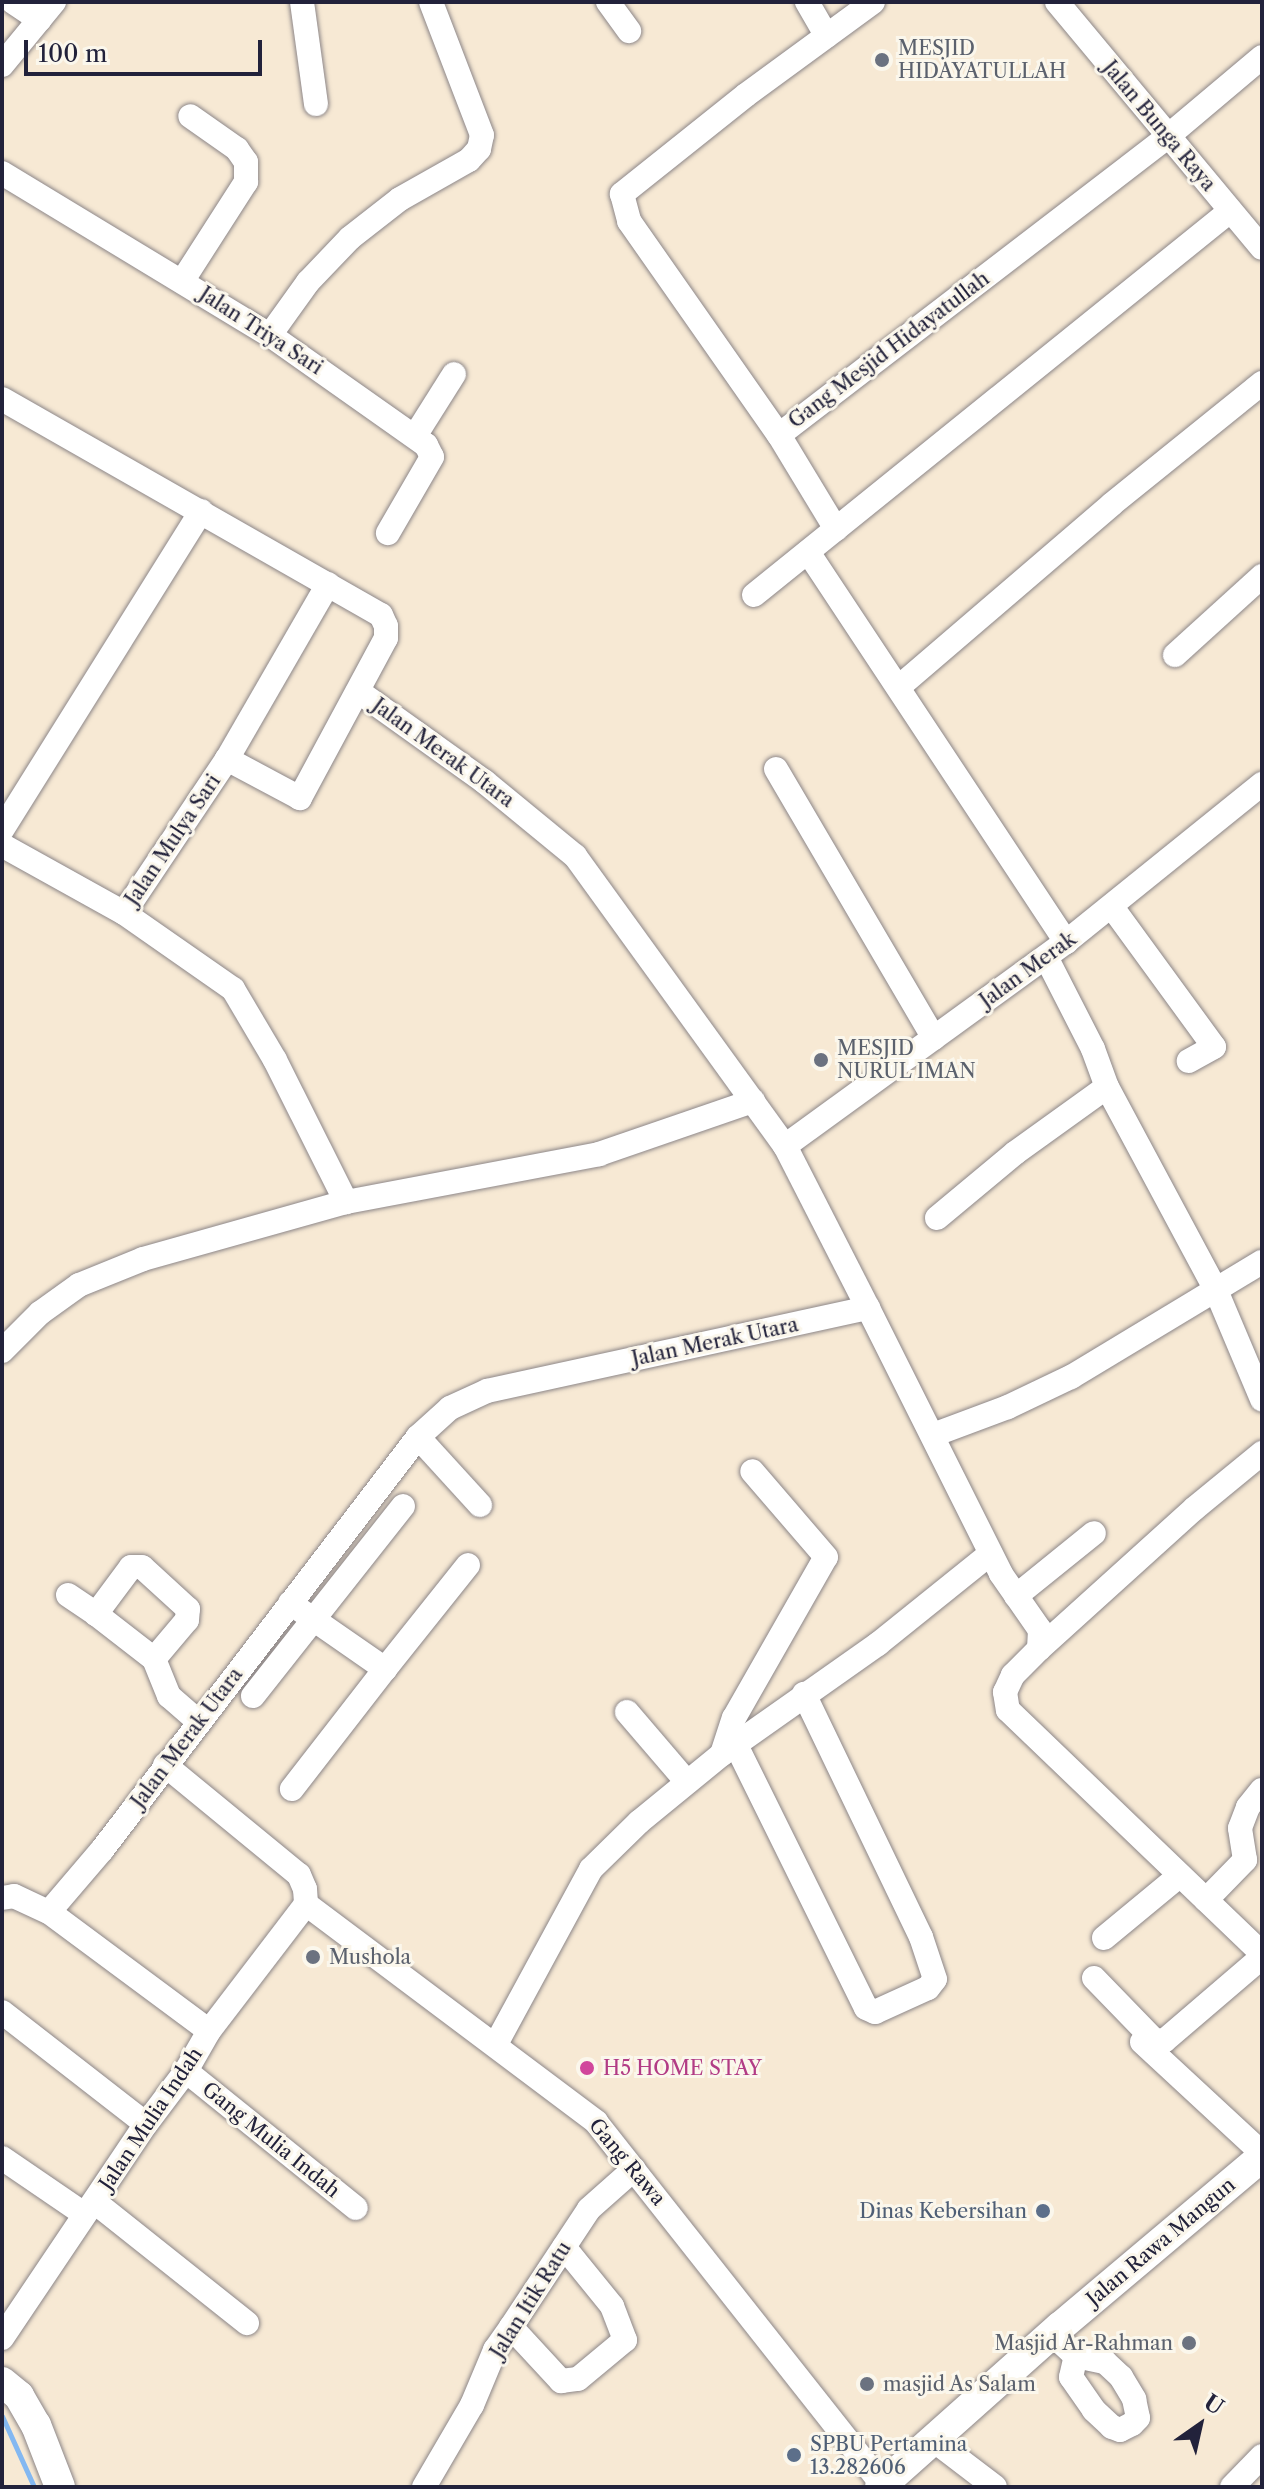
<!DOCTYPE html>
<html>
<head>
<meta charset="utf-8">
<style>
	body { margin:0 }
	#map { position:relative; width:1264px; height:2489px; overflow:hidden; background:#f7e9d4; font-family:"Libre Caslon Text",serif }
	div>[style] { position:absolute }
	.stream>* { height:5px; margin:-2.5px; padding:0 2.5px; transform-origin:2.5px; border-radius:2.5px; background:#84b8f1 }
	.roads { filter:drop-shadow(0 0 2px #8c8688) drop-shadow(0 0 2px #8c8688) }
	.minor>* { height:24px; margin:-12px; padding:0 12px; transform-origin:12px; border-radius:12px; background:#fff }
	.major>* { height:30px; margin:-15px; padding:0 15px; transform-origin:15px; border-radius:15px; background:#fff }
	.dots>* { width:22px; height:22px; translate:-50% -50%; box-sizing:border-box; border:4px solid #fbf7ec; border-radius:50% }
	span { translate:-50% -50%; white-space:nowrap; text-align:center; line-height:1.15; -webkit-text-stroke:6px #fbf7ec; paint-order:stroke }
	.worship-label { font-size:20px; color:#5b616d }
	.left { translate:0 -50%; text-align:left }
	.right { translate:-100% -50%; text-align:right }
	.street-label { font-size:20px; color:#22223b }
	.hotel-label { font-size:20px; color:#b23c85 }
	.service-label { font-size:20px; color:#4e5e75 }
	.frame { position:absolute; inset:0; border:4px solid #22223b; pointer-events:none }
	.north { position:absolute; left:1160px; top:2385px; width:80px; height:80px; -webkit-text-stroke:6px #fbf7ec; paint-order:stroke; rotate:34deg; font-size:22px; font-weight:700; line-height:32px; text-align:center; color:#22223b }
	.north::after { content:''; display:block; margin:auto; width:28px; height:36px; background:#22223b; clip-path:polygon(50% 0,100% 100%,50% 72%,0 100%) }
	.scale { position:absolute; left:24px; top:40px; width:238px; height:36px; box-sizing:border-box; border:4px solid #22223b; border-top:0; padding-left:10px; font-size:24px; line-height:28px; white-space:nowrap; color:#22223b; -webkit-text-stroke:6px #fbf7ec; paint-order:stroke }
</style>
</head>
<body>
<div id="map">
	<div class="stream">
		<div style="left:2px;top:2416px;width:78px;rotate:65.7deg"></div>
	</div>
	<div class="roads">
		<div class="minor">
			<div style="left:13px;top:2px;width:32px;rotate:34deg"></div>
			<div style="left:302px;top:2px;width:103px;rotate:82.2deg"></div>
			<div style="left:608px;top:2px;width:36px;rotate:54deg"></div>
			<div style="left:807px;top:2px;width:39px;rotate:60deg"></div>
			<div style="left:873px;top:2px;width:157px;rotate:143.8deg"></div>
			<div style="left:746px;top:95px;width:159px;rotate:141.4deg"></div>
			<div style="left:622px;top:194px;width:28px;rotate:75deg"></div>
			<div style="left:629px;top:221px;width:261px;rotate:55deg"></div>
			<div style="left:779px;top:435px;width:489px;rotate:-37.5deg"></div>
			<div style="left:1167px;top:137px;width:124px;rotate:-40.1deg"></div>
			<div style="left:1057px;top:2px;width:320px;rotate:50.2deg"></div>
			<div style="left:2px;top:65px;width:82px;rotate:-50.5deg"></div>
			<div style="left:2px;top:173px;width:313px;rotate:31.2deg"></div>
			<div style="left:270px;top:335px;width:191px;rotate:35.2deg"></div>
			<div style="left:426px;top:445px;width:13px;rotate:63deg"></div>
			<div style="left:432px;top:457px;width:88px;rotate:120.1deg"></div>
			<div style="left:183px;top:280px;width:117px;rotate:-57.3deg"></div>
			<div style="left:246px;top:182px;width:20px;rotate:-90deg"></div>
			<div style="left:246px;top:162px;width:16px;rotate:-125deg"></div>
			<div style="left:237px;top:149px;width:57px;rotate:-144.9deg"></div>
			<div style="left:270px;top:335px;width:65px;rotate:-54.4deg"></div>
			<div style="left:308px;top:282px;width:61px;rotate:-46.3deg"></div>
			<div style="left:350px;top:238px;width:63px;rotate:-38deg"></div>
			<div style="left:400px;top:199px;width:79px;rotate:-29.5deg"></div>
			<div style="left:469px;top:160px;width:15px;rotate:-48deg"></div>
			<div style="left:479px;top:149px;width:14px;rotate:-78deg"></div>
			<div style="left:482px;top:135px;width:142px;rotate:-111deg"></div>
			<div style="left:2px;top:399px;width:436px;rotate:29.7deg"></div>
			<div style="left:381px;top:615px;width:12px;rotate:66deg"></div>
			<div style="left:386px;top:626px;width:12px;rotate:90deg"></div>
			<div style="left:386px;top:638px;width:182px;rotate:118.3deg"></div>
			<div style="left:300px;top:798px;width:83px;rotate:-151.9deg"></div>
			<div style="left:227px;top:759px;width:185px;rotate:123.8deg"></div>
			<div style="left:124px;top:913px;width:140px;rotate:-150.9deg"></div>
			<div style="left:779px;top:435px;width:110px;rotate:58.8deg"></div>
			<div style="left:415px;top:436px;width:73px;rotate:-57.8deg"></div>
			<div style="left:808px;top:552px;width:468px;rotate:56.5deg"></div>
			<div style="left:754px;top:595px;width:612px;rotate:-38.89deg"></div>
			<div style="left:1175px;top:655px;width:118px;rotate:-42.2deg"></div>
			<div style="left:900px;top:686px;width:279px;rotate:-40.6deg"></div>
			<div style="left:1112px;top:504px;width:193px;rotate:-38.9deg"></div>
			<div style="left:227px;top:759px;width:202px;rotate:-60deg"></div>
			<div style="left:776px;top:769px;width:312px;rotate:59.6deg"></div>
			<div style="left:2px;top:830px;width:376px;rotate:-58deg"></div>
			<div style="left:1112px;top:907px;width:173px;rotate:53.9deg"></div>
			<div style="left:1214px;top:1047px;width:29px;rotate:151deg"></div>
			<div style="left:124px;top:913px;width:133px;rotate:34.9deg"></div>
			<div style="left:233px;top:989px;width:82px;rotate:59.4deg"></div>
			<div style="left:275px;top:1060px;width:159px;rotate:63.4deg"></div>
			<div style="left:1046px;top:957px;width:103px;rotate:62.9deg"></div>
			<div style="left:1093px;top:1049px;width:40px;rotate:69.8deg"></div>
			<div style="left:1107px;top:1087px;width:228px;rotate:61.8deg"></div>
			<div style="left:1215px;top:1288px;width:121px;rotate:67.1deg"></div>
			<div style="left:785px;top:1146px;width:347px;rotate:-36deg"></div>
			<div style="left:1066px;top:942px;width:252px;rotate:-38.9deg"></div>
			<div style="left:937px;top:1218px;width:102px;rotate:-39.8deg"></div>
			<div style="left:1015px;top:1153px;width:113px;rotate:-35.7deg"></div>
			<div style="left:868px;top:1308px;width:297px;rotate:63.4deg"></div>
			<div style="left:1001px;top:1574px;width:68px;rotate:55.1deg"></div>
			<div style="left:1040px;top:1630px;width:19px;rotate:93deg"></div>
			<div style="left:1039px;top:1649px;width:37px;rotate:135deg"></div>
			<div style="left:1013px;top:1675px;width:19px;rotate:115deg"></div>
			<div style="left:1005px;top:1692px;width:18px;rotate:81deg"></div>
			<div style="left:1008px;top:1710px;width:352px;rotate:43.8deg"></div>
			<div style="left:2px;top:1351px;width:54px;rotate:-45deg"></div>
			<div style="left:40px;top:1313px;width:48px;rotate:-35.7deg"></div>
			<div style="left:79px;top:1285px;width:69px;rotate:-22.1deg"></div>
			<div style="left:143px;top:1259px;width:211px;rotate:-15.7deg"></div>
			<div style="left:346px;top:1202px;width:258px;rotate:-10.7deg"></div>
			<div style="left:599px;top:1154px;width:163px;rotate:-19deg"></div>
			<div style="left:933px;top:1435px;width:80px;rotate:-20.5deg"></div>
			<div style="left:1008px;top:1407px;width:70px;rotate:-25.5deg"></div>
			<div style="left:1071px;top:1377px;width:223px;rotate:-31.1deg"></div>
			<div style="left:418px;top:1437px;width:92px;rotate:47.6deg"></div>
			<div style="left:68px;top:1595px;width:34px;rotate:34deg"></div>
			<div style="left:1016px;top:1596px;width:100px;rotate:-38.9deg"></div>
			<div style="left:290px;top:1603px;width:116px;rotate:34.8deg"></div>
			<div style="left:385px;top:1669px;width:152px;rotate:127.8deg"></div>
			<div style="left:1039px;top:1649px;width:210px;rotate:-42.1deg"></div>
			<div style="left:1195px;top:1508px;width:87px;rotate:-39.4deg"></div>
			<div style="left:154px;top:1659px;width:51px;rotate:-49.8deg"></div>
			<div style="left:187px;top:1620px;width:11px;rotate:-85deg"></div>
			<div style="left:188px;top:1609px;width:62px;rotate:-137.6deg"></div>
			<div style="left:142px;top:1567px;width:11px;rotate:180deg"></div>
			<div style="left:131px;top:1567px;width:59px;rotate:126.7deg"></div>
			<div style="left:96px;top:1614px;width:73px;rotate:37.8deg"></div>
			<div style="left:154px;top:1659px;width:40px;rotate:68deg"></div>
			<div style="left:169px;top:1696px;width:40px;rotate:41deg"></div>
			<div style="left:385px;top:1669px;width:133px;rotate:-51.4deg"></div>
			<div style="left:253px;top:1696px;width:242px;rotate:-51.7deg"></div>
			<div style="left:627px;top:1712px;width:92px;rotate:49.4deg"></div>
			<div style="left:736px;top:1745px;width:293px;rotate:63.7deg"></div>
			<div style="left:866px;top:2008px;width:10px;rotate:24deg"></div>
			<div style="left:875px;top:2012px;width:58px;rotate:-24.4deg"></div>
			<div style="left:928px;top:1988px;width:11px;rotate:-52deg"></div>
			<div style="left:935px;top:1979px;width:44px;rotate:-108.4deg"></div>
			<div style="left:921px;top:1937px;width:270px;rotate:-115.7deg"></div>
			<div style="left:722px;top:1754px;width:38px;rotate:-72deg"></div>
			<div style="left:734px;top:1718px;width:185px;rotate:-60.3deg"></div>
			<div style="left:826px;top:1557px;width:113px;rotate:-130.7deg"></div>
			<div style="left:165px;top:1765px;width:173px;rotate:39.4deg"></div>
			<div style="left:299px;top:1875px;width:15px;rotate:67deg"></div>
			<div style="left:305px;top:1889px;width:15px;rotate:86deg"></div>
			<div style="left:2px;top:1898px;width:12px;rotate:-9deg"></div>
			<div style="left:14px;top:1896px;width:38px;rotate:25deg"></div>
			<div style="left:49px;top:1912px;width:82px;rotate:-49.5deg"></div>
			<div style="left:102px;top:1850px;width:520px;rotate:-52.58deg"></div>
			<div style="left:418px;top:1437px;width:43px;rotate:-42.2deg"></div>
			<div style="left:450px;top:1408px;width:41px;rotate:-24.7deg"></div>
			<div style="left:487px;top:1391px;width:390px;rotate:-12.3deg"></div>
			<div style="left:868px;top:1308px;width:182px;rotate:-117.1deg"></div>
			<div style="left:785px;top:1146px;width:358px;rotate:-125.9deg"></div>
			<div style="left:575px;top:856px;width:117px;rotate:-140.6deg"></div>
			<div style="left:485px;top:782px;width:156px;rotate:-144.4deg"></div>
			<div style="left:1206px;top:1900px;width:56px;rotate:-45.7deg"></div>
			<div style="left:1245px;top:1860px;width:32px;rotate:-99deg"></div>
			<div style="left:1240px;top:1828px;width:22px;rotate:-69deg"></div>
			<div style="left:1248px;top:1807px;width:22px;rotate:-51deg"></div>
			<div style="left:306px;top:1904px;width:363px;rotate:36.9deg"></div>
			<div style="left:596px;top:2122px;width:463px;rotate:51.7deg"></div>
			<div style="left:49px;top:1912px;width:199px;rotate:36.6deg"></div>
			<div style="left:1104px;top:1938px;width:97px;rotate:-39.6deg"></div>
			<div style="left:1094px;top:1978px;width:86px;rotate:45.9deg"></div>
			<div style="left:1154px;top:2040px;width:10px;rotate:6deg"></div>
			<div style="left:1164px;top:2041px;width:129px;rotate:-40.6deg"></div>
			<div style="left:2px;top:2012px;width:182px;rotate:37.9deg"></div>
			<div style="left:1142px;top:2042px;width:163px;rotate:42.8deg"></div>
			<div style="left:496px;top:2044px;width:199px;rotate:-61.5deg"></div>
			<div style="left:591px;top:1869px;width:67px;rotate:-44.4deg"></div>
			<div style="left:639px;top:1822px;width:107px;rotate:-39.3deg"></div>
			<div style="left:722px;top:1754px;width:191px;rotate:-35.2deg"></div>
			<div style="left:878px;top:1644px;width:144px;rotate:-38.8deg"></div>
			<div style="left:186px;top:2071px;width:218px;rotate:38.9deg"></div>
			<div style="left:2px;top:2158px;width:99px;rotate:34.3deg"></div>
			<div style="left:96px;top:2203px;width:193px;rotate:38.5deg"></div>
			<div style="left:511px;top:2327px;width:74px;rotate:47.2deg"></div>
			<div style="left:561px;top:2381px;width:17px;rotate:-7deg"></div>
			<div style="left:578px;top:2379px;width:61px;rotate:-39.7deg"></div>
			<div style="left:625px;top:2340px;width:36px;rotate:-111deg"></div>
			<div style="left:612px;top:2306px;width:76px;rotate:-129.1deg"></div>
			<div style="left:1052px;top:2334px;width:33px;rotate:43deg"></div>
			<div style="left:1076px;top:2356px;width:30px;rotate:12deg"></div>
			<div style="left:1105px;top:2362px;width:22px;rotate:43deg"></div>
			<div style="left:1121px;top:2377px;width:26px;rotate:59deg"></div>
			<div style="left:1134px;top:2399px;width:19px;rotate:78deg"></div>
			<div style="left:1138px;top:2418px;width:8px;rotate:135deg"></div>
			<div style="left:1132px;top:2424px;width:13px;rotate:153deg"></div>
			<div style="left:1120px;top:2430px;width:9px;rotate:-159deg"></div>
			<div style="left:1112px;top:2427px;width:25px;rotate:-137deg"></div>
			<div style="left:1094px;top:2410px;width:40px;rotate:-124.9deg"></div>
			<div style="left:1071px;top:2377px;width:22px;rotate:-77deg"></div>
			<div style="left:2px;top:2338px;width:258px;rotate:-56.1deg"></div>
			<div style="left:146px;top:2124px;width:66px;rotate:-53deg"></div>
			<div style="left:186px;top:2071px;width:46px;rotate:-60.1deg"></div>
			<div style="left:209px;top:2031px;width:160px;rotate:-52.6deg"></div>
			<div style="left:932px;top:2439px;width:79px;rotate:37.3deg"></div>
			<div style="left:424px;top:2487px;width:95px;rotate:-59.7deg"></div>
			<div style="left:472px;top:2405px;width:60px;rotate:-67.3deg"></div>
			<div style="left:495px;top:2350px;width:28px;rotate:-55deg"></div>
			<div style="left:511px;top:2327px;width:141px;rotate:-56.5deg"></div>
			<div style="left:589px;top:2209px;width:60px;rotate:-41.6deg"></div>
			<div style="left:1232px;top:2487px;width:43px;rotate:-45.9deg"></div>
		</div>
		<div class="major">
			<div style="left:2px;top:2382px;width:22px;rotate:39deg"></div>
			<div style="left:19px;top:2396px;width:34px;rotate:60deg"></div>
			<div style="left:36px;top:2425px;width:66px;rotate:68.8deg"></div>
			<div style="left:880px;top:2487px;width:242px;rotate:-41.7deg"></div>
			<div style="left:1061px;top:2326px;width:263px;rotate:-40.1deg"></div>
		</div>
	</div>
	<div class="dots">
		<div style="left:882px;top:60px;background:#6b7280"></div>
		<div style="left:821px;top:1060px;background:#6b7280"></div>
		<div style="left:313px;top:1957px;background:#6b7280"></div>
		<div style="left:587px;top:2068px;background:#d1479c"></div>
		<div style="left:1043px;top:2211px;background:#5c6f8a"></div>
		<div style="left:1189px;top:2343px;background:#6b7280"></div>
		<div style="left:867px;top:2384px;background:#6b7280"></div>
		<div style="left:794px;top:2455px;background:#5c6f8a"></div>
	</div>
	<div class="worship-label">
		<span class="left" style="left:898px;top:60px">MESJID<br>HIDAYATULLAH</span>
		<span class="left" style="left:837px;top:1060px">MESJID<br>NURUL IMAN</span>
		<span class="left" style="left:329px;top:1957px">Mushola</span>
		<span class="right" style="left:1173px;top:2343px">Masjid Ar-Rahman</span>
		<span class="left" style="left:883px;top:2384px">masjid As Salam</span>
	</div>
	<div class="street-label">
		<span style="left:1159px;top:126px;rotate:50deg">Jalan Bunga Raya</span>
		<span style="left:261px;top:331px;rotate:33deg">Jalan Triya Sari</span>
		<span style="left:889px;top:350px;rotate:-37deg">Gang Mesjid Hidayatullah</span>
		<span style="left:443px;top:753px;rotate:36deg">Jalan Merak Utara</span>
		<span style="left:173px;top:840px;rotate:-56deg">Jalan Mulya Sari</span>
		<span style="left:1028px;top:970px;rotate:-36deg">Jalan Merak</span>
		<span style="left:715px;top:1342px;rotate:-12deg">Jalan Merak Utara</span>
		<span style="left:187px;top:1738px;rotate:-53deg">Jalan Merak Utara</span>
		<span style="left:151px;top:2119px;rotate:-56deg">Jalan Mulia Indah</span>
		<span style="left:271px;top:2140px;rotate:39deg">Gang Mulia Indah</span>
		<span style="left:627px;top:2162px;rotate:50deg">Gang Rawa</span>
		<span style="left:1161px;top:2242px;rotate:-40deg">Jalan Rawa Mangun</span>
		<span style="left:531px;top:2300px;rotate:-58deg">Jalan Itik Ratu</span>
	</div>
	<div class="hotel-label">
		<span class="left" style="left:603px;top:2068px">H5 HOME STAY</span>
	</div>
	<div class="service-label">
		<span class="right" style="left:1027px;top:2211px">Dinas Kebersihan</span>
		<span class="left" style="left:810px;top:2456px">SPBU Pertamina<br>13.282606</span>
	</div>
	<div class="frame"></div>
	<div class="north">U</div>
	<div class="scale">100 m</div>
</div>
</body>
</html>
